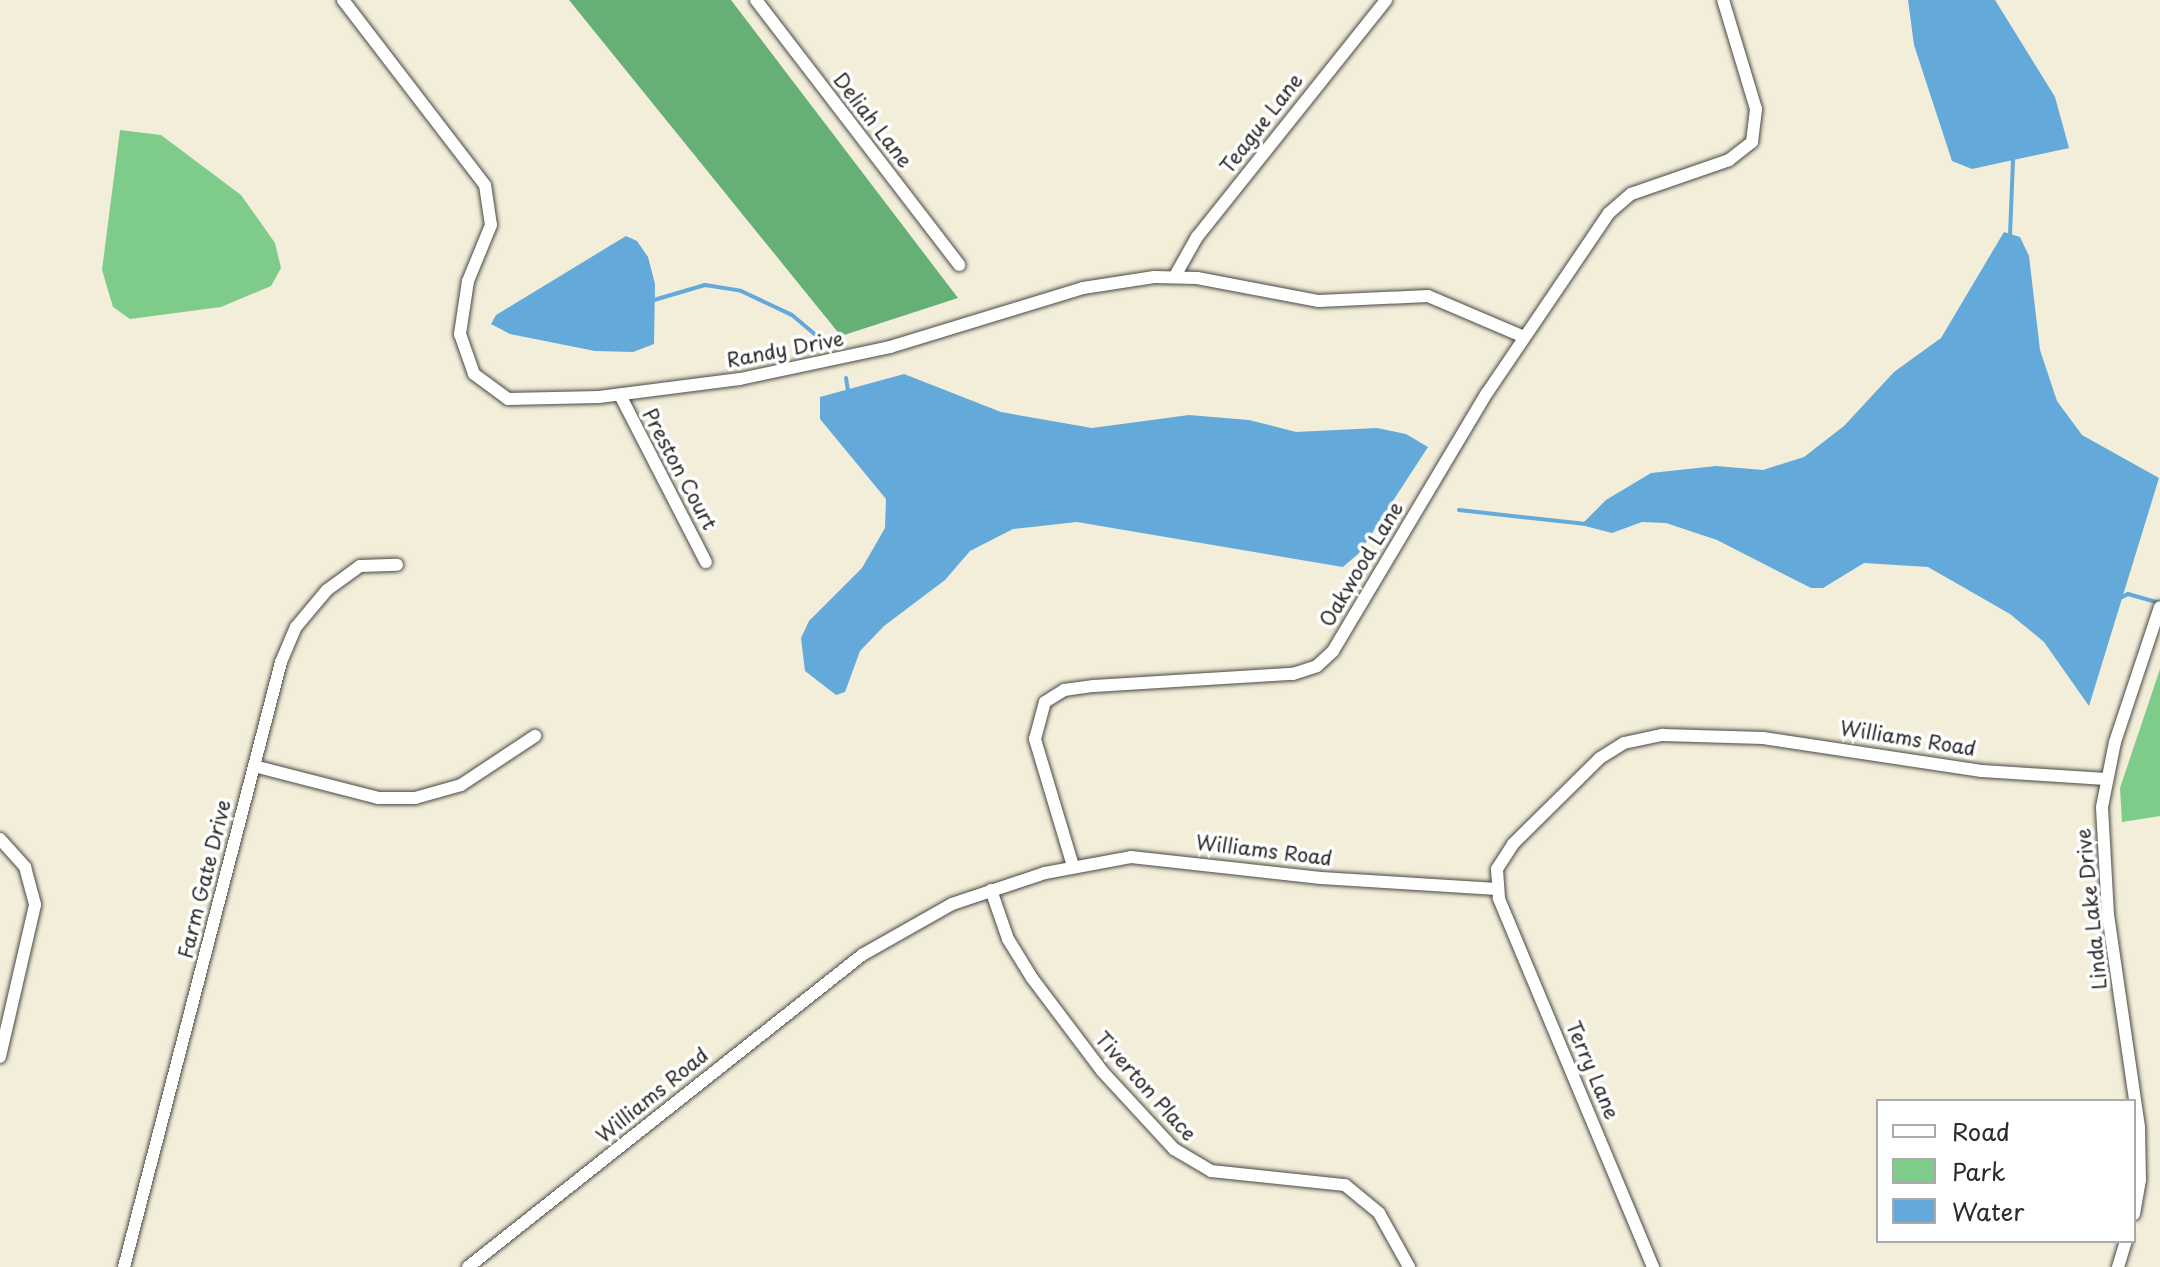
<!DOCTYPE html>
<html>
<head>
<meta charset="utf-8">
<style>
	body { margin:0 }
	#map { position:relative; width:2160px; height:1267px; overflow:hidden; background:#f3eeda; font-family:"Playpen Sans",sans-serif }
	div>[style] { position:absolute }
	.green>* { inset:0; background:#7ecb8a }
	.forest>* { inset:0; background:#66af76 }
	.water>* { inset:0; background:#63a9d9 }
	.stream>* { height:4px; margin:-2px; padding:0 2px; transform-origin:2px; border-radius:2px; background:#63a9d9 }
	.roads { filter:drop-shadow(0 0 2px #494845) drop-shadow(0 0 2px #494845) }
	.street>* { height:12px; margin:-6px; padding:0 6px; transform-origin:6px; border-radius:6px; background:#fff }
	span { translate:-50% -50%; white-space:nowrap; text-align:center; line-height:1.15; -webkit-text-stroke:7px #fff; paint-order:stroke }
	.street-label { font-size:20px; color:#2b2b2b }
	.legend { position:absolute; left:1876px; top:1099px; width:260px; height:144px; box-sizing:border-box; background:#fff; border:2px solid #aaa; margin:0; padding:10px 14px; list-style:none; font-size:24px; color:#2b2b2b }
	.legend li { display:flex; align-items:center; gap:16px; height:40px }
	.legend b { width:40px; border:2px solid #aaa }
</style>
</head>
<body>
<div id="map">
	<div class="green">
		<div style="clip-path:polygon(120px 130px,161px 135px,241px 195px,275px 243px,281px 268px,271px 286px,221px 307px,130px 319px,113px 307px,102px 270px)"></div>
		<div style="clip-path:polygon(2160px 669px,2160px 816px,2122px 822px,2120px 788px)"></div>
	</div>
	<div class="forest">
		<div style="clip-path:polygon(569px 0,731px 0,958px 298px,841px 336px)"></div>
	</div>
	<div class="water">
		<div style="clip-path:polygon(1908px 0,1995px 0,2055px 97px,2069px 148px,1972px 169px,1952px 161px,1914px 45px)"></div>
		<div style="clip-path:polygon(2004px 232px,2020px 237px,2029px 256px,2040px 350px,2057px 401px,2082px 435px,2159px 478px,2089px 706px,2044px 642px,2010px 614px,1928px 567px,1864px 563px,1823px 588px,1811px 588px,1717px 540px,1666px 523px,1642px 522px,1612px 533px,1581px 525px,1606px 500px,1651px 473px,1716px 466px,1763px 470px,1804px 457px,1844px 426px,1894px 372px,1941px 338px)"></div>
		<div style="clip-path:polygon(626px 236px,637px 241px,648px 257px,655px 284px,654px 344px,633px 352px,595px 351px,510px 334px,491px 324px,496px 315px)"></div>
		<div style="clip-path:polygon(904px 374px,1001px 412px,1092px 428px,1189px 415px,1249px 420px,1296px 432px,1377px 428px,1406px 434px,1428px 447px,1359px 553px,1343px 567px,1077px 522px,1013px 529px,970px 551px,945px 580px,884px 626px,860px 651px,845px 692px,836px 695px,805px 671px,801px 638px,809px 621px,862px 568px,885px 528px,886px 499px,820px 419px,820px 397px)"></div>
	</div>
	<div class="stream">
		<div style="left:2010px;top:235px;width:75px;rotate:-87.7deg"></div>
		<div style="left:654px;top:300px;width:53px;rotate:-16.4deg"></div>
		<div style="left:705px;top:285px;width:36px;rotate:9deg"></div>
		<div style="left:741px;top:291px;width:56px;rotate:25.2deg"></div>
		<div style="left:792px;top:315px;width:40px;rotate:40deg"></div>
		<div style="left:846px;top:378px;width:13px;rotate:81deg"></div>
		<div style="left:1459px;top:510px;width:128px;rotate:6.3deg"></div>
		<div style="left:2120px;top:598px;width:9px;rotate:-27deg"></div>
		<div style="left:2128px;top:594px;width:33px;rotate:16deg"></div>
	</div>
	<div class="roads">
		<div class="street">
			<div style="left:343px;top:0;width:233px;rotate:52.5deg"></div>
			<div style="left:485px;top:185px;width:40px;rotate:81.5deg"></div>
			<div style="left:491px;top:225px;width:61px;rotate:112.3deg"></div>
			<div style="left:468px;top:281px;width:54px;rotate:98.6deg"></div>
			<div style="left:460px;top:334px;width:42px;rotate:70.7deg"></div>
			<div style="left:474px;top:374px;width:42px;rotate:36.3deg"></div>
			<div style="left:508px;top:399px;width:91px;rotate:-1.3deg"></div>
			<div style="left:599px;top:397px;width:142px;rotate:-7.3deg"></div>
			<div style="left:740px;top:379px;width:153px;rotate:-12deg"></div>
			<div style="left:890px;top:347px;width:202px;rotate:-17deg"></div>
			<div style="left:1083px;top:288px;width:72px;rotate:-8.8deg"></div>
			<div style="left:1154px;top:277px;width:43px;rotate:1.3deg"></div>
			<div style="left:1197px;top:278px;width:124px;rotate:10.7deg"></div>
			<div style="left:1319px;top:301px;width:109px;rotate:-2.6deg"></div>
			<div style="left:1428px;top:296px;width:104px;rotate:23.1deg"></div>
			<div style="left:756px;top:0;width:334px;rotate:52.5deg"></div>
			<div style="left:1175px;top:276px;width:45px;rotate:-60.6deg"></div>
			<div style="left:1197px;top:237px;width:303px;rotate:-51.4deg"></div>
			<div style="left:620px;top:395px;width:188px;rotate:62.8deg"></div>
			<div style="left:254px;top:766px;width:129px;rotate:14.4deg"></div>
			<div style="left:379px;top:798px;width:36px"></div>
			<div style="left:415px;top:798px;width:48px;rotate:-15.8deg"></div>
			<div style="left:461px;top:785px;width:89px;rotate:-33.5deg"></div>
			<div style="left:0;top:839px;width:38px;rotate:48deg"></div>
			<div style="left:25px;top:867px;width:39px;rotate:75deg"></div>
			<div style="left:35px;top:905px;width:156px;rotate:103deg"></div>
			<div style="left:1073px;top:866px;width:133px;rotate:-106.7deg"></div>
			<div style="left:1035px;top:739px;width:38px;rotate:-75deg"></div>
			<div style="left:1045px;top:702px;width:22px;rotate:-32deg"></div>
			<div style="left:1064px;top:690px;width:30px;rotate:-8deg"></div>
			<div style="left:1094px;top:686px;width:199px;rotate:-3.5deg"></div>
			<div style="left:1293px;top:674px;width:25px;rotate:-18deg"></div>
			<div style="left:1317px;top:666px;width:22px;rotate:-43deg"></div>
			<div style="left:1333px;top:651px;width:300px;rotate:-59.2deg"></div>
			<div style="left:1487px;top:393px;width:217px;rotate:-55.9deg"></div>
			<div style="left:1609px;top:213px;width:29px;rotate:-41deg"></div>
			<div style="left:1631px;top:194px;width:104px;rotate:-19.1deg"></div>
			<div style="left:1729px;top:160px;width:29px;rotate:-38deg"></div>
			<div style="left:1752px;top:142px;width:33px;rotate:-83deg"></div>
			<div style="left:1756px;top:109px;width:114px;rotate:-106.8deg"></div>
			<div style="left:991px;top:890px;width:52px;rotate:70.9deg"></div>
			<div style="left:1008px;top:939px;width:46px;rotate:58.4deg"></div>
			<div style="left:1032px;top:978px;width:116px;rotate:53deg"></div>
			<div style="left:1102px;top:1071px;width:106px;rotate:47.3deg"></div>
			<div style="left:1174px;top:1149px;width:43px;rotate:30.7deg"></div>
			<div style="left:1211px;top:1171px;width:135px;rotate:6deg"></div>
			<div style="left:1345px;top:1185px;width:44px;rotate:39.5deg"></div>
			<div style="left:1379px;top:1213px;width:62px;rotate:60.9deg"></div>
			<div style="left:2134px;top:1214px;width:35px;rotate:-80deg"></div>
			<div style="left:2140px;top:1180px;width:53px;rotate:-91.1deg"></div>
			<div style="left:2139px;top:1127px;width:214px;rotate:-98.3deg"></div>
			<div style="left:2108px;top:915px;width:108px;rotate:-93.2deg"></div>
			<div style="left:2102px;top:807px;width:66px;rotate:-78.7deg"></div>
			<div style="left:2115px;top:742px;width:142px;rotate:-71.6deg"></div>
			<div style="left:124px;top:1267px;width:625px;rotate:-75.45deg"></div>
			<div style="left:281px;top:662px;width:38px;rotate:-67deg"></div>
			<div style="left:296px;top:627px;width:48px;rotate:-50deg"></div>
			<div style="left:327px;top:590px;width:41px;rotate:-36deg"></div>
			<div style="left:360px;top:566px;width:37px;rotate:-2deg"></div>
			<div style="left:468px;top:1267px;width:503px;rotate:-38.37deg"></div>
			<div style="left:862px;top:955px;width:103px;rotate:-29.5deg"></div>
			<div style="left:952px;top:904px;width:98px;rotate:-18.4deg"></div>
			<div style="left:1045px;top:873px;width:87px;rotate:-10.5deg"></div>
			<div style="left:1131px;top:857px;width:191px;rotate:6.3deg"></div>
			<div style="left:1321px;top:878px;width:176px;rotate:3.6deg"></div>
			<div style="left:1653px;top:1267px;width:400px;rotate:-112.7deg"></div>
			<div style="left:1499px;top:898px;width:29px;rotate:-94deg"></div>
			<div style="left:1497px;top:869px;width:30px;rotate:-57deg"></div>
			<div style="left:1513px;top:844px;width:122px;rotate:-44.7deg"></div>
			<div style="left:1600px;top:758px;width:28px;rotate:-32deg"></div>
			<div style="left:1624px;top:743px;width:40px;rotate:-12deg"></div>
			<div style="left:1663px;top:735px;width:100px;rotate:1.7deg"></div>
			<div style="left:1763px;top:738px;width:221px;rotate:8.6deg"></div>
			<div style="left:1982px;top:771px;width:124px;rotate:3.7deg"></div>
			<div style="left:2118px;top:1267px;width:27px;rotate:-73deg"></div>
		</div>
	</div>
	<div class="street-label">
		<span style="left:873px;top:120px;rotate:52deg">Deliah Lane</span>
		<span style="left:1261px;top:123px;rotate:-52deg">Teague Lane</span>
		<span style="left:785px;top:349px;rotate:-11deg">Randy Drive</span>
		<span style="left:680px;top:469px;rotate:62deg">Preston Court</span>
		<span style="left:1361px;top:564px;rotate:-59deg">Oakwood Lane</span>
		<span style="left:1908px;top:738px;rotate:9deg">Williams Road</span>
		<span style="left:1264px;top:850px;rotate:7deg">Williams Road</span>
		<span style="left:204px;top:879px;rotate:-76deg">Farm Gate Drive</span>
		<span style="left:2091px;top:909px;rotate:-96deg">Linda Lake Drive</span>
		<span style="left:1593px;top:1070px;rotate:67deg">Terry Lane</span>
		<span style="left:1146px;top:1086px;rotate:48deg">Tiverton Place</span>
		<span style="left:652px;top:1095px;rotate:-39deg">Williams Road</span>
	</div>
	<ul class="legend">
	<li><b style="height:10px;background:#fff"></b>Road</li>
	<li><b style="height:22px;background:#7ecb8a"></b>Park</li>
	<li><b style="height:22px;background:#63a9d9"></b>Water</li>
	</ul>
</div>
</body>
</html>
